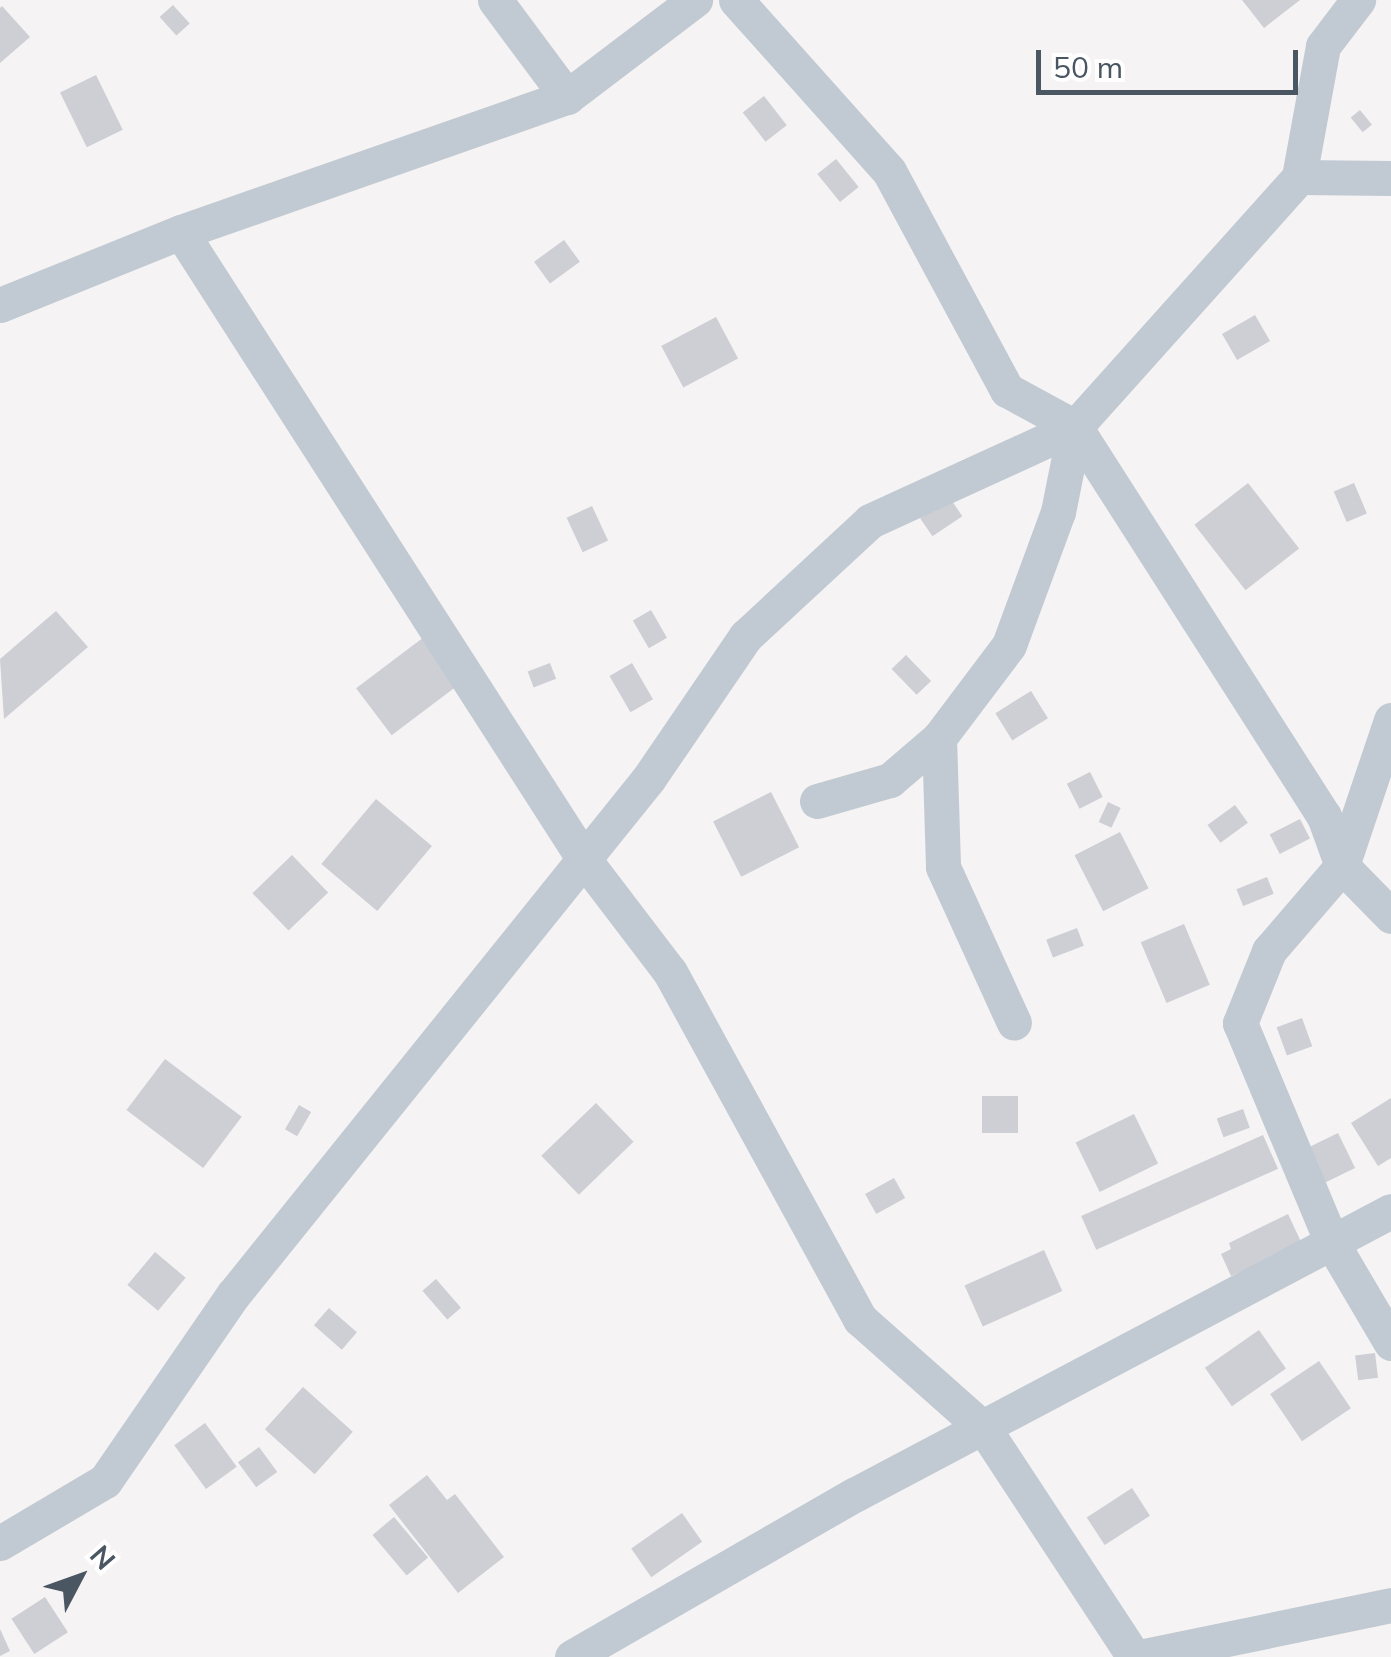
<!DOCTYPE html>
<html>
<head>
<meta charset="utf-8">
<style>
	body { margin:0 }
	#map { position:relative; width:1391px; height:1657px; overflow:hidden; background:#f5f3f3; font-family:Mulish,sans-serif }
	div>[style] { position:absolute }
	.building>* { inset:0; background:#cdcfd5; transform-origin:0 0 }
	.minor>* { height:35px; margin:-17.5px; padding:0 17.5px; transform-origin:17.5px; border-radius:17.5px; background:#c1cad2 }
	span { translate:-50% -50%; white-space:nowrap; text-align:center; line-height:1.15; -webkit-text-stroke:10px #fff; paint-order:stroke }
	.north { position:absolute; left:30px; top:1527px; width:100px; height:100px; -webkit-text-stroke:8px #fff; paint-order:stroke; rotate:49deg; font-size:28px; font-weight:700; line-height:40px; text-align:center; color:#4a5661 }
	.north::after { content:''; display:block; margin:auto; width:35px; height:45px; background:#4a5661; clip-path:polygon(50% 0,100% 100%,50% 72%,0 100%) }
	.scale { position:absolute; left:1036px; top:50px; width:262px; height:45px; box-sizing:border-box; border:5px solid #4a5661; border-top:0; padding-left:12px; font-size:30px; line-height:35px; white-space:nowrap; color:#4a5661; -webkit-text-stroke:8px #fff; paint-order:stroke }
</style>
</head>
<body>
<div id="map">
	<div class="building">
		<div style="clip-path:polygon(1242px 0,1300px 0,1264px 28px)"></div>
		<div style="left:173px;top:5px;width:25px;height:18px;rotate:48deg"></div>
		<div style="clip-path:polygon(2px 6px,30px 37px,0 63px,0 8px)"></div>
		<div style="left:96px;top:75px;width:61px;height:40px;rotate:64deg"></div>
		<div style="left:764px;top:96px;width:37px;height:27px;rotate:52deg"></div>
		<div style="left:1360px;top:110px;width:19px;height:12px;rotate:51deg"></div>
		<div style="left:836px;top:159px;width:36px;height:24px;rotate:51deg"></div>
		<div style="left:564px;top:240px;width:27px;height:37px;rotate:54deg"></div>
		<div style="left:1255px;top:315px;width:30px;height:38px;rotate:60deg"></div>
		<div style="left:716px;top:317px;width:47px;height:62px;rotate:62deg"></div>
		<div style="left:1248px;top:483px;width:83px;height:68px;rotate:52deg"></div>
		<div style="left:1354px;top:483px;width:33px;height:22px;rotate:67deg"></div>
		<div style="left:950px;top:498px;width:22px;height:36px;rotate:56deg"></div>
		<div style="left:592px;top:506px;width:38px;height:28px;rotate:65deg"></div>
		<div style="left:651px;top:610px;width:32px;height:21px;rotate:60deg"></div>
		<div style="clip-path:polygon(56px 611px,88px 647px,4px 719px,0 659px)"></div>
		<div style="left:424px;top:637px;width:59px;height:85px;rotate:53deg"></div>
		<div style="left:906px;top:655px;width:36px;height:20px;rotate:46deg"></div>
		<div style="left:550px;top:663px;width:17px;height:24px;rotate:69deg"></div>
		<div style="left:632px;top:663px;width:42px;height:26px;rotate:60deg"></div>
		<div style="left:1031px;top:691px;width:32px;height:42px;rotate:58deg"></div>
		<div style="left:1090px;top:772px;width:28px;height:26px;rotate:63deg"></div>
		<div style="left:771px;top:792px;width:62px;height:65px;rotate:63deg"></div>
		<div style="left:376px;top:799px;width:73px;height:85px;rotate:40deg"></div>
		<div style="left:1108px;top:802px;width:14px;height:22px;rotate:25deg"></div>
		<div style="left:1235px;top:805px;width:22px;height:34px;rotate:54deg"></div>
		<div style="left:1300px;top:819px;width:22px;height:34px;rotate:63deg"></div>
		<div style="left:1120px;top:832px;width:63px;height:51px;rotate:63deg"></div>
		<div style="left:292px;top:855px;width:52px;height:55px;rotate:46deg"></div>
		<div style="left:1267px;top:877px;width:18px;height:33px;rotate:68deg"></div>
		<div style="left:1184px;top:924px;width:66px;height:47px;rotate:67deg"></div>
		<div style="left:1077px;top:928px;width:19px;height:33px;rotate:69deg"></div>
		<div style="left:1302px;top:1018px;width:30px;height:27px;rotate:70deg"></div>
		<div style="left:165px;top:1059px;width:96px;height:64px;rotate:37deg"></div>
		<div style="left:982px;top:1096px;width:36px;height:37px"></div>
		<div style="clip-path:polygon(1391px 1098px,1391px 1158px,1378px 1166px,1351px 1123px)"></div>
		<div style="left:596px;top:1103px;width:54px;height:76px;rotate:46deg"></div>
		<div style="left:299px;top:1105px;width:14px;height:28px;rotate:30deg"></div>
		<div style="left:1243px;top:1109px;width:20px;height:28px;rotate:70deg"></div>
		<div style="left:1134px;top:1114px;width:55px;height:65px;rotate:64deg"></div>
		<div style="left:1338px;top:1133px;width:39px;height:40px;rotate:64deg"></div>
		<div style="left:1263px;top:1135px;width:37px;height:199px;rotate:66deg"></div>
		<div style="left:894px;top:1178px;width:23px;height:33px;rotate:61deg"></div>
		<div style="clip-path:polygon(1288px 1214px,1303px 1246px,1231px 1276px,1221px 1254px,1231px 1249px,1229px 1243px)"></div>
		<div style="left:1044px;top:1250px;width:45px;height:87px;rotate:66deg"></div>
		<div style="left:155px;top:1252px;width:40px;height:43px;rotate:40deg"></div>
		<div style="left:436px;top:1279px;width:38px;height:18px;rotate:49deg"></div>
		<div style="left:329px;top:1308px;width:37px;height:23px;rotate:41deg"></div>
		<div style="left:1259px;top:1330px;width:47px;height:66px;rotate:55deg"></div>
		<div style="left:1375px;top:1353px;width:25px;height:20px;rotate:83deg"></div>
		<div style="left:1319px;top:1361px;width:57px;height:59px;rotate:56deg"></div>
		<div style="left:303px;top:1387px;width:67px;height:57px;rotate:42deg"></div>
		<div style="left:205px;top:1423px;width:54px;height:38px;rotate:54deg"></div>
		<div style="left:259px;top:1447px;width:31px;height:26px;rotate:54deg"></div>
		<div style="clip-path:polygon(427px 1475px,447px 1500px,455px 1494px,504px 1557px,458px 1593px,389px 1505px)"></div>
		<div style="left:1132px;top:1488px;width:33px;height:54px;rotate:57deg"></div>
		<div style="left:682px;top:1513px;width:35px;height:62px;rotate:55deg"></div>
		<div style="left:394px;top:1517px;width:53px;height:28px;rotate:50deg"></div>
		<div style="left:45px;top:1597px;width:42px;height:40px;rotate:57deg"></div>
		<div style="clip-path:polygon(0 1629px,10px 1651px,0 1656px)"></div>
	</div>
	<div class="minor">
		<div style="left:495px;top:0;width:121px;rotate:53.4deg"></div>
		<div style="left:567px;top:97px;width:161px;rotate:-37.2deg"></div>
		<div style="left:736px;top:0;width:229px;rotate:48.2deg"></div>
		<div style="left:889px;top:171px;width:249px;rotate:61.7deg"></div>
		<div style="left:1007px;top:390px;width:77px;rotate:28.6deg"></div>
		<div style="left:1075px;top:427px;width:462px;rotate:57.4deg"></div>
		<div style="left:1324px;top:816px;width:53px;rotate:70.2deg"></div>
		<div style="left:1342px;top:866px;width:70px;rotate:45.6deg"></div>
		<div style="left:1299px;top:177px;width:133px;rotate:-79.6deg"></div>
		<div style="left:1323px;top:46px;width:58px;rotate:-52.7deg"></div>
		<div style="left:181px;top:232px;width:744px;rotate:57.29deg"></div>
		<div style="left:583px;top:858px;width:143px;rotate:52.7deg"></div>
		<div style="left:670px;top:972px;width:396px;rotate:61.3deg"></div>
		<div style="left:860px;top:1319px;width:167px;rotate:41.6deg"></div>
		<div style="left:985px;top:1430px;width:272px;rotate:56.7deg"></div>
		<div style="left:0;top:305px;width:195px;rotate:-22deg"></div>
		<div style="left:181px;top:232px;width:409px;rotate:-19.3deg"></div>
		<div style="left:1391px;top:720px;width:154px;rotate:108.6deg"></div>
		<div style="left:1342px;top:866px;width:112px;rotate:130.7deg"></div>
		<div style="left:1269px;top:951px;width:78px;rotate:111.9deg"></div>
		<div style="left:1240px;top:1023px;width:238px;rotate:67.3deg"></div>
		<div style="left:1332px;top:1243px;width:116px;rotate:59.5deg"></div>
		<div style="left:939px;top:738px;width:129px;rotate:88.2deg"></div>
		<div style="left:943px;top:867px;width:171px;rotate:65.5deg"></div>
		<div style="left:817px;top:801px;width:76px;rotate:-16deg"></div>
		<div style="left:890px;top:780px;width:65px;rotate:-40.6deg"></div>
		<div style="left:939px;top:738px;width:116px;rotate:-53deg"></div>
		<div style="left:1009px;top:645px;width:142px;rotate:-69.8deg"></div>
		<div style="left:1058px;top:512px;width:87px;rotate:-78.7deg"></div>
		<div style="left:0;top:1543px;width:122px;rotate:-30.6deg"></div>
		<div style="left:105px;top:1481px;width:226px;rotate:-55.5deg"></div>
		<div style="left:233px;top:1295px;width:664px;rotate:-51.18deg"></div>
		<div style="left:649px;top:778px;width:172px;rotate:-55.7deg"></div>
		<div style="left:746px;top:636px;width:169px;rotate:-42.8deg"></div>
		<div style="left:870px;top:521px;width:226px;rotate:-24.6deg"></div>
		<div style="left:1075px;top:427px;width:336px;rotate:-48.1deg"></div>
		<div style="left:1299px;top:177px;width:92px;rotate:0.6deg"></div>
		<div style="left:572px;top:1657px;width:327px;rotate:-29.9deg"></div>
		<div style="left:856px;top:1494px;width:605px;rotate:-27.88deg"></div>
		<div style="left:1140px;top:1657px;width:256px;rotate:-11.7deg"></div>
	</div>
	<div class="north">N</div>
	<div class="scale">50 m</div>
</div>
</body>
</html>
